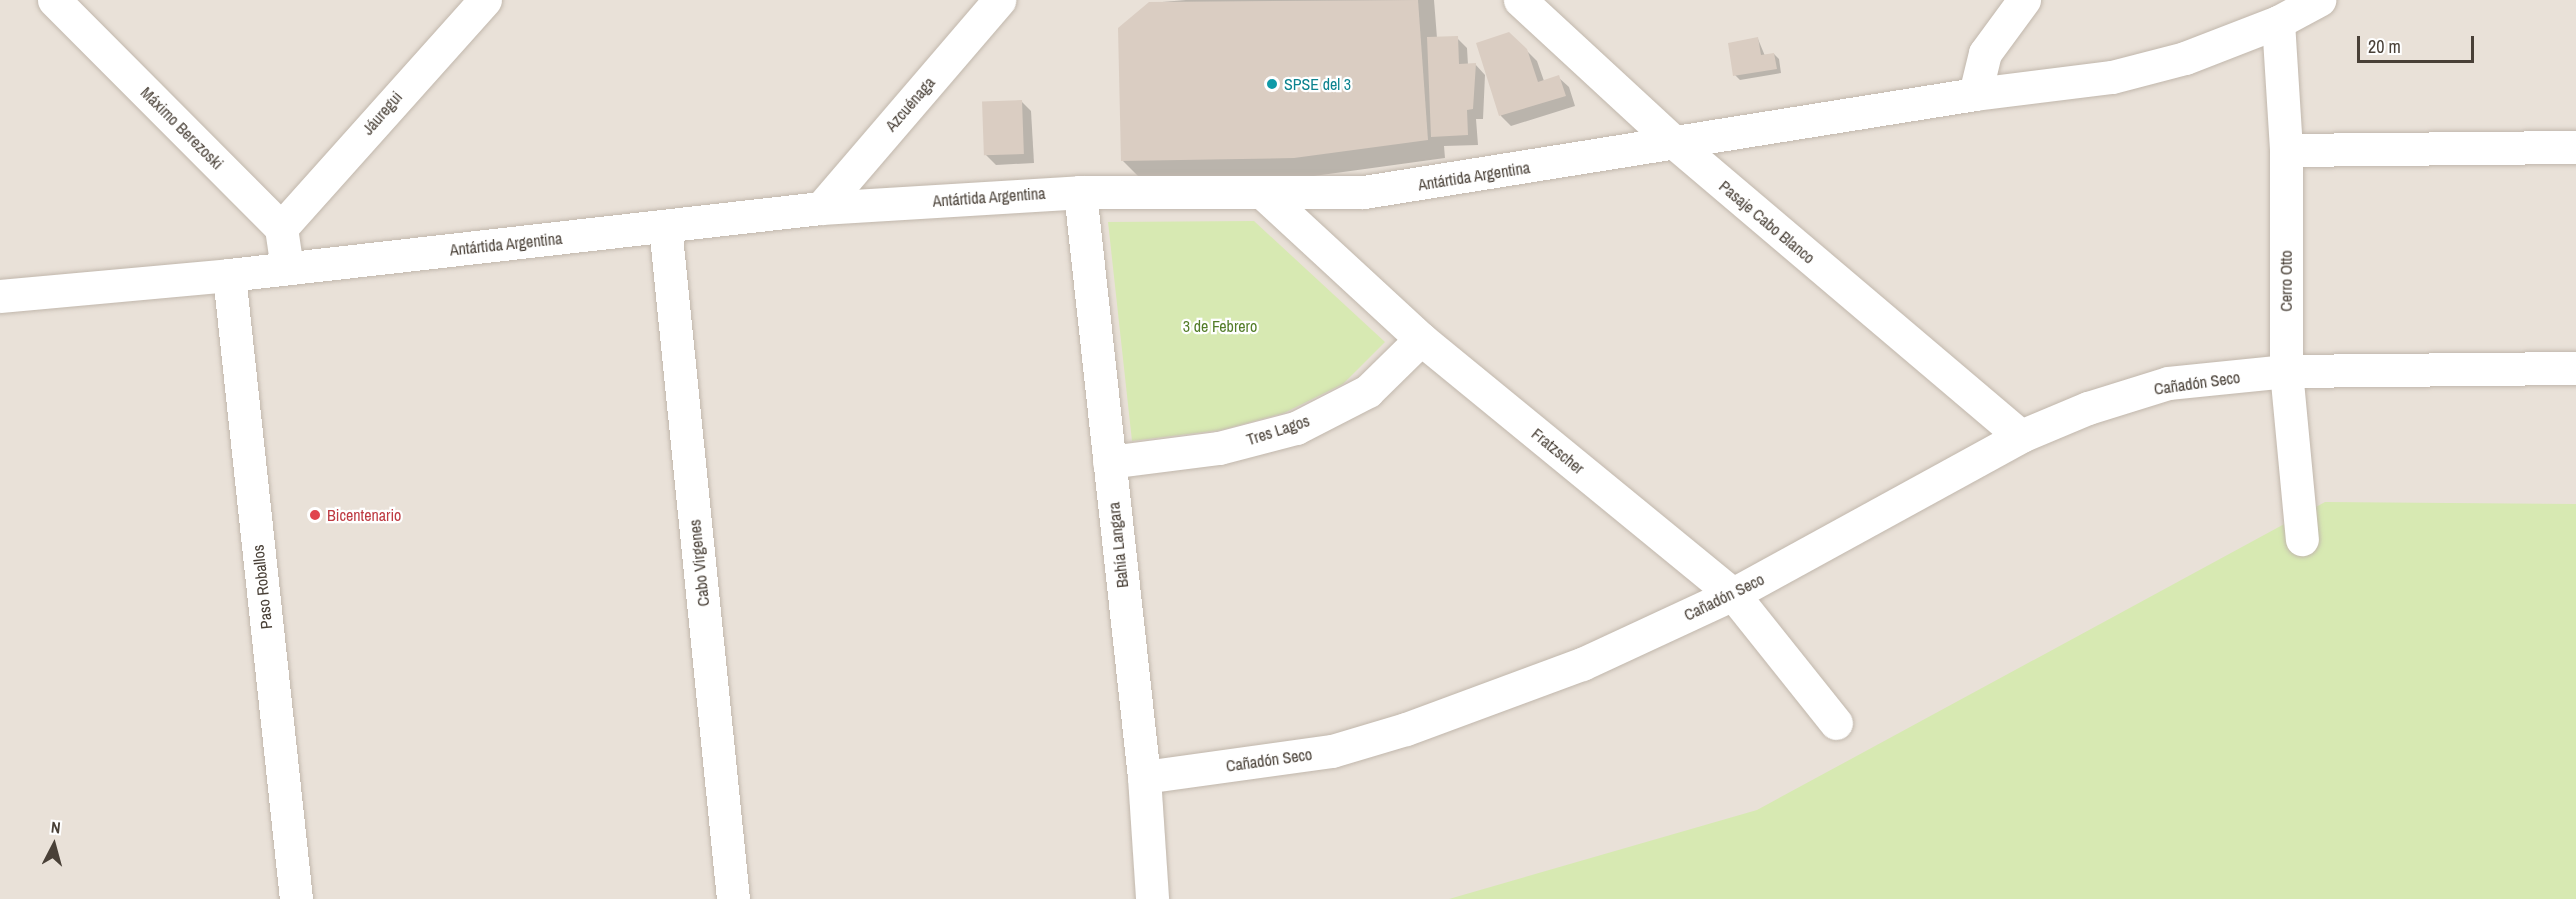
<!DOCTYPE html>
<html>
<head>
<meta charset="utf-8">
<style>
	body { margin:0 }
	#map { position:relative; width:2576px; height:899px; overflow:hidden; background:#f5f0ea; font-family:"Archivo Narrow",sans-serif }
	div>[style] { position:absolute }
	.residential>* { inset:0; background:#e9e1d8; transform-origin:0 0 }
	.green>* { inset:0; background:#d7e9b2 }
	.shadow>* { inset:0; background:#0003 }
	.building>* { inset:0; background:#dacdc2; transform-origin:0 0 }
	.roads { filter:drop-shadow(0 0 2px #c1b7ac) drop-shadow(0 0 2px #c1b7ac) }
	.minor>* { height:33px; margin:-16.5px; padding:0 16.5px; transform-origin:16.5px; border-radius:16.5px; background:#fff }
	.dots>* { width:16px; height:16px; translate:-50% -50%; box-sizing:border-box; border:3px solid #fff; border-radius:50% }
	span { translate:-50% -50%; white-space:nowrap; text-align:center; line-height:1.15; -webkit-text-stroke:4.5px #fff; paint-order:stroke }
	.culture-label { font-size:16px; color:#0d838f }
	.left { translate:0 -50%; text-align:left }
	.street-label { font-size:16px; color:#494037 }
	.park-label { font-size:16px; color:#537d29 }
	.health-label { font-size:16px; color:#be3a42 }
	.north { position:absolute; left:24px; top:815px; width:60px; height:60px; -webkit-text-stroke:4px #fff; paint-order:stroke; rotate:6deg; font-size:16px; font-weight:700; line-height:24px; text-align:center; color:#494037 }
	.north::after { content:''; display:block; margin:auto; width:21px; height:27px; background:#494037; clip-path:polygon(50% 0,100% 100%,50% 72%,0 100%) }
	.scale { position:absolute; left:2357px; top:36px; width:117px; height:27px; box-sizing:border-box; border:3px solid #494037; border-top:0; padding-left:8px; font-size:18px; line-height:21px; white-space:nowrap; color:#494037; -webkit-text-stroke:4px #fff; paint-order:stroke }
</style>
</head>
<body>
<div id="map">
	<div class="residential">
		<div style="left:0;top:0;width:2576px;height:899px"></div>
	</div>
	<div class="green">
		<div style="clip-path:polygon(1254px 221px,1385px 342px,1343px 384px,1284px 413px,1221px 430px,1132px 441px,1108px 222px)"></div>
		<div style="clip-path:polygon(2325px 502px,2576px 504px,2576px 899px,1449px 899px,1757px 810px)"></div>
	</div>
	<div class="shadow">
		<div style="clip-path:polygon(1186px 0,1434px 0,1437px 38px,1457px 38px,1467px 48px,1468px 65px,1475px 64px,1485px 75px,1483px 119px,1476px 119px,1478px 145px,1444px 146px,1445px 158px,1314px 176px,1141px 179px,1123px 161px,1150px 3px)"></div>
		<div style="clip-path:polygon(1758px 39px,1765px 56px,1774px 54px,1779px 59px,1781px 73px,1740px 80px,1735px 75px)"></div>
		<div style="clip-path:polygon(1478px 44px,1526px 50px,1537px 61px,1544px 81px,1558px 77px,1569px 87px,1575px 106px,1511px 126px,1501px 116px)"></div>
		<div style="clip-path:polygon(1021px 101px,1031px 111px,1034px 163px,996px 165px,986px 155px)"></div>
	</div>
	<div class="building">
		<div style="clip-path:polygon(1418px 0,1428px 140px,1294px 158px,1121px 161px,1118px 28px,1149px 2px)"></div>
		<div style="clip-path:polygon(1509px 32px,1527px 49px,1538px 82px,1559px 75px,1566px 96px,1499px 116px,1476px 43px)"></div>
		<div style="clip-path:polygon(1458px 36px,1459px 64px,1476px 63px,1473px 109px,1467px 110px,1468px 135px,1431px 137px,1427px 37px)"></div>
		<div style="clip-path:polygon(1758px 37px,1761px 55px,1774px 53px,1777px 69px,1733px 76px,1728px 43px)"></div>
		<div style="left:1022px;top:100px;width:54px;height:40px;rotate:88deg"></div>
	</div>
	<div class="roads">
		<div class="minor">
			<div style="left:54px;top:0;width:322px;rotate:45.1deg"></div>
			<div style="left:281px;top:228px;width:40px;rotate:81.5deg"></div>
			<div style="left:1520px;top:0;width:211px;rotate:42.7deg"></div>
			<div style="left:1675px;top:143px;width:453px;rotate:40.3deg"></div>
			<div style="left:2278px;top:22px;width:128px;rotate:86.4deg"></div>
			<div style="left:2286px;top:150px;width:221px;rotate:90deg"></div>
			<div style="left:2286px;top:371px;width:169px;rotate:84.6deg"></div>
			<div style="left:1975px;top:94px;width:42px;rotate:-76.3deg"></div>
			<div style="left:1985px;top:53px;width:66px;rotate:-53.7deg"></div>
			<div style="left:2286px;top:150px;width:290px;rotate:-0.6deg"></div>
			<div style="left:1080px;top:192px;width:588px;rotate:83.76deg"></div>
			<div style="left:1144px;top:777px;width:122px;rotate:86.2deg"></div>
			<div style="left:1264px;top:194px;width:214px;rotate:42.7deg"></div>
			<div style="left:1421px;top:339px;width:403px;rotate:39.3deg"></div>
			<div style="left:1733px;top:594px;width:165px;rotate:51.4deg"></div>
			<div style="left:821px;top:208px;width:274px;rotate:-49.4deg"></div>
			<div style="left:665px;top:226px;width:676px;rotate:84.23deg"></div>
			<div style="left:281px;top:228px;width:306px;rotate:-48.2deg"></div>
			<div style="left:229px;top:275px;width:628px;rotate:83.87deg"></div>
			<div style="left:0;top:296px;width:230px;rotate:-5.2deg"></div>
			<div style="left:229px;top:275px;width:596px;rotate:-6.46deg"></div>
			<div style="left:821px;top:208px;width:259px;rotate:-3.5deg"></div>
			<div style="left:1080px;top:192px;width:284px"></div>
			<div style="left:1364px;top:192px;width:619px;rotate:-9.11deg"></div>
			<div style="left:1975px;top:94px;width:138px;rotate:-7.1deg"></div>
			<div style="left:2112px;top:77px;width:75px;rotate:-14.6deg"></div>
			<div style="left:2185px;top:58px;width:100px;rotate:-21.2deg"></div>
			<div style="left:2278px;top:22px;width:47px;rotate:-28.2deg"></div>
			<div style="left:1109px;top:462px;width:111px;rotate:-7.3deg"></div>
			<div style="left:1219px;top:448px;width:80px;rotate:-14.6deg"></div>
			<div style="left:1296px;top:428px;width:81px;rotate:-27.2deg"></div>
			<div style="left:1368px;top:391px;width:74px;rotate:-44.5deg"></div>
			<div style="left:1144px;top:777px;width:190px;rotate:-7.9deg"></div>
			<div style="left:1332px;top:751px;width:77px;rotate:-16.6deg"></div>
			<div style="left:1406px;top:729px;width:188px;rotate:-20.3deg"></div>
			<div style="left:1582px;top:664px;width:166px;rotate:-24.9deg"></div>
			<div style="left:1733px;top:594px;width:328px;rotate:-28.7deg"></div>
			<div style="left:2021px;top:436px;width:73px;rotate:-22.7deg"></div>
			<div style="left:2088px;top:408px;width:84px;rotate:-17.4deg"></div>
			<div style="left:2168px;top:383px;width:119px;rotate:-5.8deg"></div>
			<div style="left:2286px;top:371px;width:290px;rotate:-0.6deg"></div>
		</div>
	</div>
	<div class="dots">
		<div style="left:1272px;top:84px;background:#0f9aa8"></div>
		<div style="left:315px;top:515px;background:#e0444e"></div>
	</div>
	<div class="culture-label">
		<span class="left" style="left:1284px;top:84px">SPSE del 3</span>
	</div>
	<div class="street-label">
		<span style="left:910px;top:104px;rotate:-49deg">Azcuénaga</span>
		<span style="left:382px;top:113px;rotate:-49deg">Jáuregui</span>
		<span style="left:182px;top:128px;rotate:45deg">Máximo Berezoski</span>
		<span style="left:1474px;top:176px;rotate:-9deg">Antártida Argentina</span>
		<span style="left:989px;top:197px;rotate:-4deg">Antártida Argentina</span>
		<span style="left:1767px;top:222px;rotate:40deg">Pasaje Cabo Blanco</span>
		<span style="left:506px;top:244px;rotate:-6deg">Antártida Argentina</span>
		<span style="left:2286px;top:281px;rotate:-90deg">Cerro Otto</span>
		<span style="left:2197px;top:383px;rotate:-8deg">Cañadón Seco</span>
		<span style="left:1278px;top:430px;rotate:-18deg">Tres Lagos</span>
		<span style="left:1558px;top:451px;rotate:39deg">Fratzscher</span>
		<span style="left:1118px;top:545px;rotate:-96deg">Bahía Langara</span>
		<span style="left:699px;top:563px;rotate:-96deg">Cabo Virgenes</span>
		<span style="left:262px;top:587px;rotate:-96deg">Paso Roballos</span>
		<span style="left:1724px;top:597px;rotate:-26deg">Cañadón Seco</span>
		<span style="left:1269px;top:760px;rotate:-8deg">Cañadón Seco</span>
	</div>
	<div class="park-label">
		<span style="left:1220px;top:326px">3 de Febrero</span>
	</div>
	<div class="health-label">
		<span class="left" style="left:327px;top:515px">Bicentenario</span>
	</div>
	<div class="north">N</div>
	<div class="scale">20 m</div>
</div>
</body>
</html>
